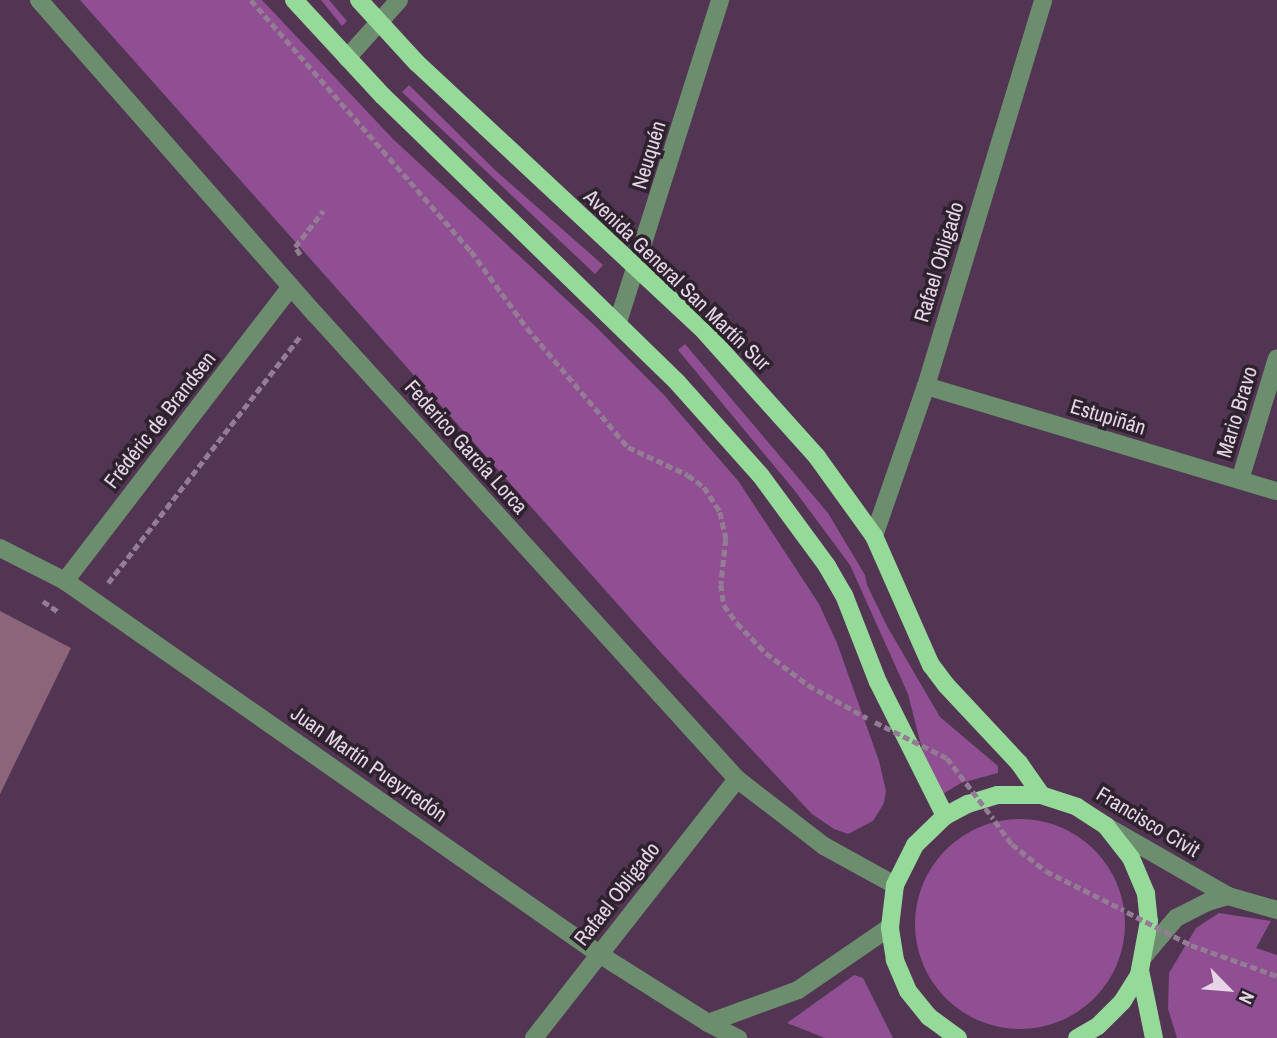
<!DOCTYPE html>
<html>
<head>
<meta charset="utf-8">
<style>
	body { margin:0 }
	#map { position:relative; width:1277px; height:1038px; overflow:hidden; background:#513552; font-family:"Archivo Narrow",sans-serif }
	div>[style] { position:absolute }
	.green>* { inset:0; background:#904e93 }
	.round { border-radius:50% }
	.building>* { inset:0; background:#8c657a }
	.path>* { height:4.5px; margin-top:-2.25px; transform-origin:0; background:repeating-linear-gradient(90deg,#947d94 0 7px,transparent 0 10.5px) }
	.minor>* { height:18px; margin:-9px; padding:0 9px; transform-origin:9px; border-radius:9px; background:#6d8e6e }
	.major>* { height:18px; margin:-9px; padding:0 9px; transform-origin:9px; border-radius:9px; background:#95da99 }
	.path-bridge>* { height:4.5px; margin-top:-2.25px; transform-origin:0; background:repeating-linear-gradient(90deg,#947d94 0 7px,transparent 0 10.5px) }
	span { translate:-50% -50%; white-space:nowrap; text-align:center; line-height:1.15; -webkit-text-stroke:7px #2f222f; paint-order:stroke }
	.street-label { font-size:21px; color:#e6d5e6 }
	.north { position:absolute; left:1193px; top:954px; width:70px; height:70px; -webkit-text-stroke:5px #2f222f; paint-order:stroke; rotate:115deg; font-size:19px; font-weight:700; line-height:28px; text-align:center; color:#e6d5e6 }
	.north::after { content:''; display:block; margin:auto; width:24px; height:32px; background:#e6d5e6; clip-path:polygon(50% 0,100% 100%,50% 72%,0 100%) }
</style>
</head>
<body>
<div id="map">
	<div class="green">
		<div style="clip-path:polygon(80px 0,262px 0,393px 139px,596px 327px,664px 395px,739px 482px,819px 604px,837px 643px,879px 761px,886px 791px,884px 803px,873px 821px,848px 834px,834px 829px,812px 814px,662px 654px)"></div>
		<div style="clip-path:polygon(321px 0,329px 0,347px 21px,342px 26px)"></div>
		<div style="clip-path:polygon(409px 85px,495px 170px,603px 265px,595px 274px,402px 92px)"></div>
		<div style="clip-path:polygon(685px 344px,828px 513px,865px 575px,867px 585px,887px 626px,940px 717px,998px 766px,998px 773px,961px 783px,938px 797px,932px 788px,908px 694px,850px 565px,795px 491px,678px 350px)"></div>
		<div class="round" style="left:915px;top:819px;width:210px;height:210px"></div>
		<div style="clip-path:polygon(1219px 913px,1271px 921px,1256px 948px,1277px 955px,1277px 1038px,1177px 1038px,1168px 1009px,1169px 973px,1196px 928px)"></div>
		<div style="clip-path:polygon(854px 975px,863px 978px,893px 1038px,825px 1038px,787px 1023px)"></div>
	</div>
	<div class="building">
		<div style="clip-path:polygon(0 611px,71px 648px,0 794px)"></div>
	</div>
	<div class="path">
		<div style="left:251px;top:0;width:334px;rotate:48.8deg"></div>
		<div style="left:471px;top:251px;width:95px;rotate:54deg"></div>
		<div style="left:527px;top:328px;width:156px;rotate:49.7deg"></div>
		<div style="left:628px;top:447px;width:66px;rotate:25deg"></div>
		<div style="left:688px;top:475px;width:20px;rotate:37deg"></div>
		<div style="left:704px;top:487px;width:30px;rotate:57deg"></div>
		<div style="left:720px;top:512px;width:28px;rotate:77deg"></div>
		<div style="left:726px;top:539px;width:45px;rotate:96.3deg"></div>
		<div style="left:721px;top:584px;width:21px;rotate:82deg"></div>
		<div style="left:724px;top:605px;width:22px;rotate:54deg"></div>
		<div style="left:737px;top:623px;width:42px;rotate:46deg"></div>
		<div style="left:766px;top:653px;width:53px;rotate:37.3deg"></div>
		<div style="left:808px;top:685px;width:68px;rotate:29.2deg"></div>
		<div style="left:300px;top:255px;width:9px;rotate:-122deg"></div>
		<div style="left:295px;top:247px;width:46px;rotate:-52.1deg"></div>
		<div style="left:108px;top:583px;width:313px;rotate:-52.1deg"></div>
		<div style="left:43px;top:601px;width:19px;rotate:35deg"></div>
		<div style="left:995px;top:821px;width:29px;rotate:54deg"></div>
		<div style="left:1012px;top:844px;width:43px;rotate:38.5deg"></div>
		<div style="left:1046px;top:871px;width:87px;rotate:26.6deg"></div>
		<div style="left:1191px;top:945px;width:91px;rotate:19.8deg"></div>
	</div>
	<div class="minor">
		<div style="left:39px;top:0;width:419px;rotate:48.7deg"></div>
		<div style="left:316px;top:315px;width:627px;rotate:47.78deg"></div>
		<div style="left:737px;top:779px;width:110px;rotate:37.6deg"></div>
		<div style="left:824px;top:846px;width:81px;rotate:28.8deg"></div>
		<div style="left:347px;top:58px;width:78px;rotate:-48.1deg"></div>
		<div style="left:618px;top:322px;width:338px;rotate:-72.4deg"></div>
		<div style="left:926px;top:386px;width:366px;rotate:16.7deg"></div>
		<div style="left:1240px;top:480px;width:127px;rotate:-73.1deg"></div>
		<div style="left:874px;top:536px;width:159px;rotate:-70.9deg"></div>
		<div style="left:926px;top:386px;width:403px;rotate:-73.1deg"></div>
		<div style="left:0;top:548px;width:73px;rotate:26.9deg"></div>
		<div style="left:65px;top:581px;width:651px;rotate:34.93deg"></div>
		<div style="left:599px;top:954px;width:129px;rotate:32.3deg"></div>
		<div style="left:708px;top:1023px;width:34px;rotate:27deg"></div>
		<div style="left:65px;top:581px;width:371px;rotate:-52.5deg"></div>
		<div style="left:1106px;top:826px;width:141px;rotate:29.8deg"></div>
		<div style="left:1228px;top:896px;width:51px;rotate:15.9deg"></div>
		<div style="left:1144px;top:956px;width:50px;rotate:-49.9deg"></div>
		<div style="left:1176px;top:918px;width:36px;rotate:-27deg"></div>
		<div style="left:1208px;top:902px;width:21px;rotate:-17deg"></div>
		<div style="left:708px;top:1023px;width:96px;rotate:-20.1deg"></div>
		<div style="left:798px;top:990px;width:112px;rotate:-34.4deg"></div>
		<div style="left:534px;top:1038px;width:329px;rotate:-51.9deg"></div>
	</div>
	<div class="major">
		<div style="left:294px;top:0;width:131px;rotate:47.2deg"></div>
		<div style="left:383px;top:96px;width:410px;rotate:44.2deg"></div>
		<div style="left:677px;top:382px;width:126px;rotate:48.2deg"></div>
		<div style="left:761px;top:476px;width:112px;rotate:53.7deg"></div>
		<div style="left:827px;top:566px;width:34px;rotate:60deg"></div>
		<div style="left:844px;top:595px;width:93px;rotate:68.7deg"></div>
		<div style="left:878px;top:682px;width:150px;rotate:63.4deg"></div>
		<div style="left:359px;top:0;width:86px;rotate:47.4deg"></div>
		<div style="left:417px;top:63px;width:394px;rotate:43deg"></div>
		<div style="left:705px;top:332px;width:168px;rotate:48.1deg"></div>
		<div style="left:817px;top:457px;width:97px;rotate:54.2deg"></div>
		<div style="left:874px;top:536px;width:141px;rotate:66.2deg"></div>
		<div style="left:931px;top:665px;width:25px;rotate:53deg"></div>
		<div style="left:946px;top:685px;width:107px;rotate:46.9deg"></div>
		<div style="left:1019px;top:763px;width:39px;rotate:55deg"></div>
		<div style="left:1140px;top:970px;width:69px;rotate:78.4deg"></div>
		<div style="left:958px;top:1038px;width:36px;rotate:-144deg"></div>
		<div style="left:929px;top:1017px;width:33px;rotate:-129deg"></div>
		<div style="left:908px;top:991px;width:34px;rotate:-113deg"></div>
		<div style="left:895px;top:960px;width:33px;rotate:-99deg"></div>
		<div style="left:890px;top:927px;width:42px;rotate:-83.2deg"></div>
		<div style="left:895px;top:885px;width:45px;rotate:-63.4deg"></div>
		<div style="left:915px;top:845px;width:42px;rotate:-44deg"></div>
		<div style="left:945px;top:816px;width:26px;rotate:-28deg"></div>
		<div style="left:968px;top:804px;width:31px;rotate:-17deg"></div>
		<div style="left:998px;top:795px;width:43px"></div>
		<div style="left:1041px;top:795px;width:38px;rotate:18deg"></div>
		<div style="left:1077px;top:807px;width:35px;rotate:33deg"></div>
		<div style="left:1106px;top:826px;width:41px;rotate:52deg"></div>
		<div style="left:1131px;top:858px;width:39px;rotate:67deg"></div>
		<div style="left:1146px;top:894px;width:27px;rotate:84deg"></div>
		<div style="left:1149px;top:921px;width:55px;rotate:100.5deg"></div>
		<div style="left:1139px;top:975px;width:31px;rotate:122deg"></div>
		<div style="left:1123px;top:1001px;width:35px;rotate:135deg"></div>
		<div style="left:1098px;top:1026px;width:24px;rotate:150deg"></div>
	</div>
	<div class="path-bridge">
		<div style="left:875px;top:722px;width:80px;rotate:26.6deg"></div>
		<div style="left:947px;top:758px;width:76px;rotate:52.5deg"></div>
		<div style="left:1127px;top:912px;width:72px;rotate:27.3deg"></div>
	</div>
	<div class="street-label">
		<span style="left:649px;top:155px;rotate:-73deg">Neuquén</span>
		<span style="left:939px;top:262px;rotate:-73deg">Rafael Obligado</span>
		<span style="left:677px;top:280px;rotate:44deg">Avenida General San Martín Sur</span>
		<span style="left:1237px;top:412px;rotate:-73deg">Mario Bravo</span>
		<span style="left:1108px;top:417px;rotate:17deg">Estupiñán</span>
		<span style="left:160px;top:420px;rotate:-52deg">Frédéric de Brandsen</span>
		<span style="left:466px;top:447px;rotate:48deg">Federico García Lorca</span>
		<span style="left:369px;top:764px;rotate:35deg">Juan Martín Pueyrredón</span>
		<span style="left:1148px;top:822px;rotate:31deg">Francisco Civit</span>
		<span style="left:617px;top:894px;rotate:-52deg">Rafael Obligado</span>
	</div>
	<div class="north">N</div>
</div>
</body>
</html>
